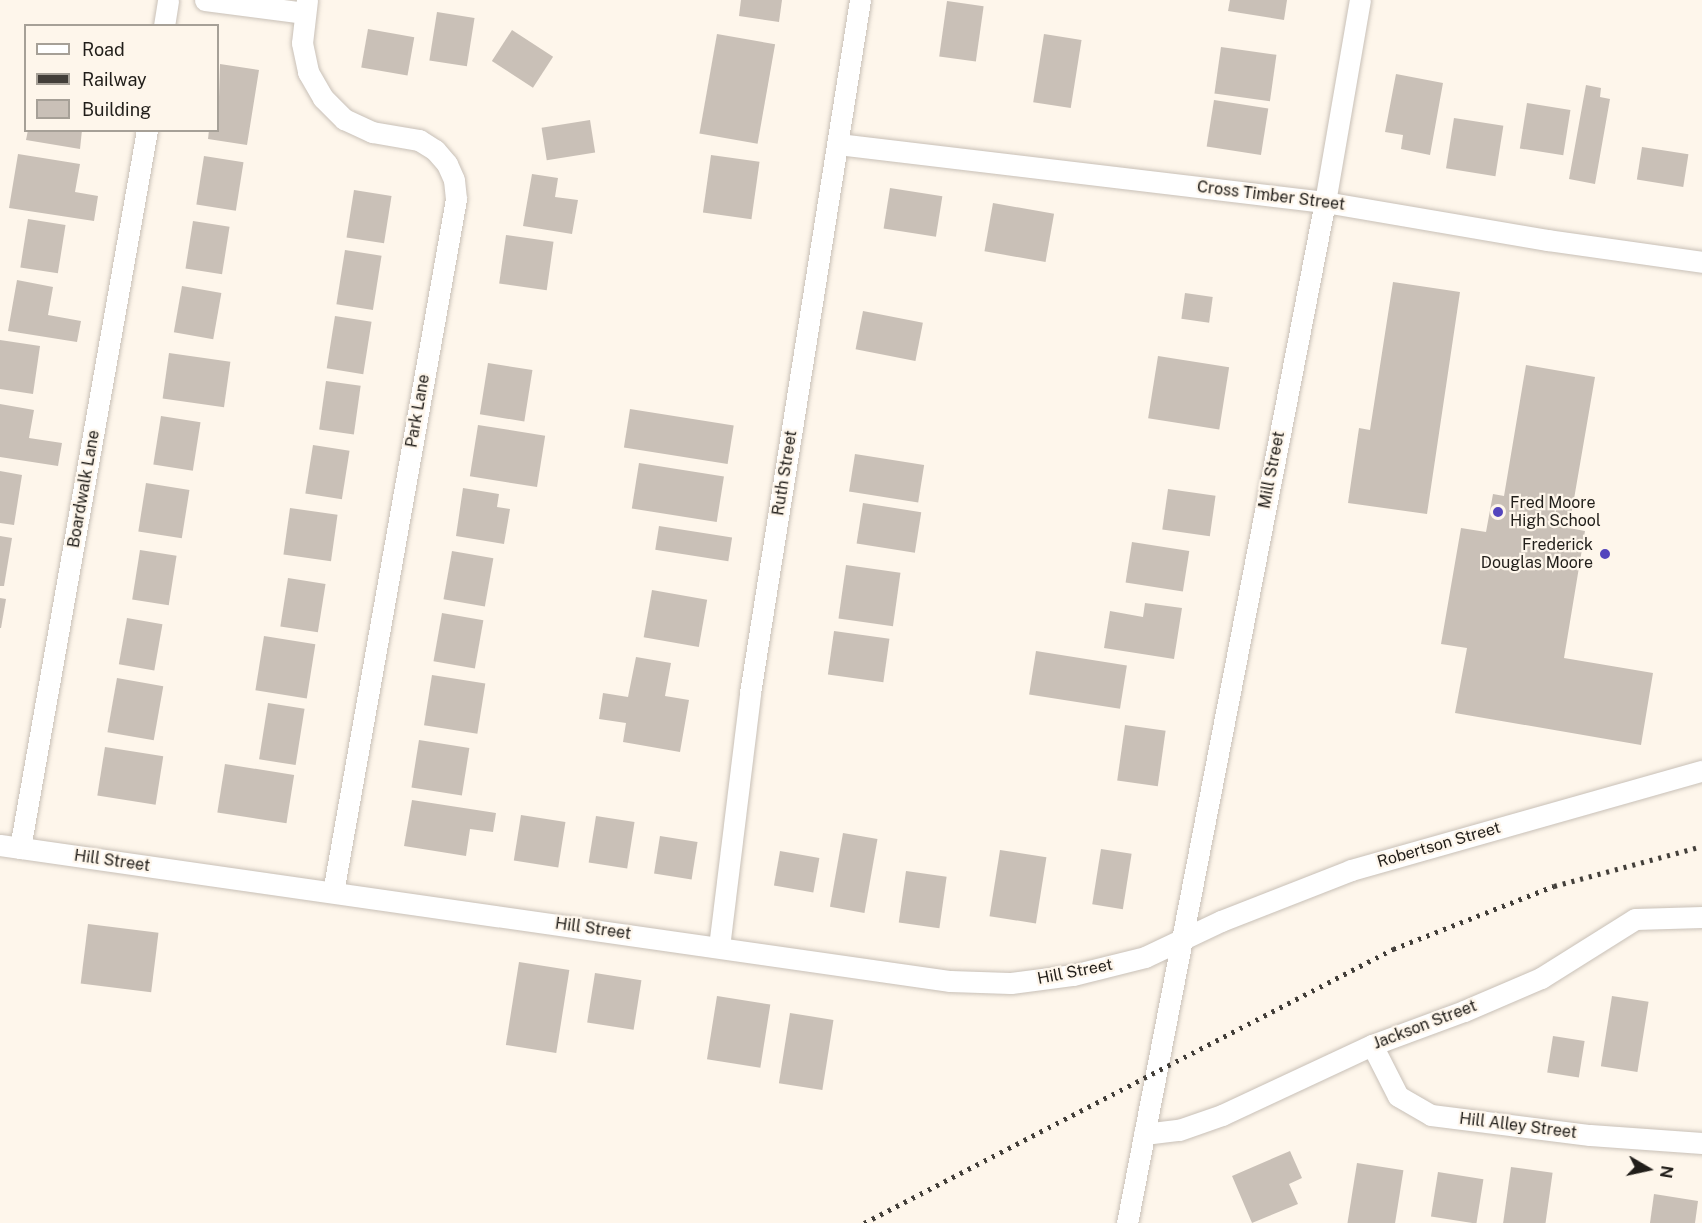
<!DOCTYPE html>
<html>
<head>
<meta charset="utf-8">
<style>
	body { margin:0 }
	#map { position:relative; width:1702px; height:1223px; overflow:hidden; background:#fef6eb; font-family:"Public Sans",sans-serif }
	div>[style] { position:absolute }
	.building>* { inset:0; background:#c9c0b7; transform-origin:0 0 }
	.roads { filter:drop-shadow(0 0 2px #c8c0b7) drop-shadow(0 0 2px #c8c0b7) }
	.street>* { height:21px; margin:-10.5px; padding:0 10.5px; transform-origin:10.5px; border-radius:10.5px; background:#fff }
	.rail>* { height:4.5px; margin-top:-2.25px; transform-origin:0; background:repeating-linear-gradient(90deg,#423e39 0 3px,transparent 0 9px) }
	.dots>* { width:16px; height:16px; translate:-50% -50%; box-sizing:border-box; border:3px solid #fef6eb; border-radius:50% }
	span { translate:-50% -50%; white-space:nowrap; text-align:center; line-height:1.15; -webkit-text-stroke:4.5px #fef6eb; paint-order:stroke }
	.street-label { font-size:16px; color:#211e1a }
	.poi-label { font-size:16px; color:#211e1a }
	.left { translate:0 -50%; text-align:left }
	.right { translate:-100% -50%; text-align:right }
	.legend { position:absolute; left:24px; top:24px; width:195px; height:108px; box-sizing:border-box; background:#fef6eb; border:2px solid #a6a097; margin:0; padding:8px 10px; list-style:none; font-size:18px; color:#211e1a }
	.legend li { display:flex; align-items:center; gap:12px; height:30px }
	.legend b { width:30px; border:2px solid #a6a097 }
	.north { position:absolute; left:1618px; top:1139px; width:60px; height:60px; -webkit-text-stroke:4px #fef6eb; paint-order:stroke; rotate:99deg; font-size:16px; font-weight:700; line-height:24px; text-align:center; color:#211e1a }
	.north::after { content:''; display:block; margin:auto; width:21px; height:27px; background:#211e1a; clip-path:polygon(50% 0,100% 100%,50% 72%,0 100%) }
</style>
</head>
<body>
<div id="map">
	<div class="building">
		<div style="clip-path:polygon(741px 0,782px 0,779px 22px,739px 16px)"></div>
		<div style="clip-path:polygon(1230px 0,1287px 0,1284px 20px,1228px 11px)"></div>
		<div style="left:947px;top:1px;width:37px;height:56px;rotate:8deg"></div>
		<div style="left:437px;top:12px;width:38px;height:49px;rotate:9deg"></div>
		<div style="left:368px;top:29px;width:47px;height:39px;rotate:10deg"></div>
		<div style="left:512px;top:30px;width:49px;height:37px;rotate:33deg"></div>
		<div style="left:717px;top:34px;width:59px;height:101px;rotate:10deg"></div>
		<div style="left:1044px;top:34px;width:38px;height:69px;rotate:9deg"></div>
		<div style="left:1221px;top:47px;width:56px;height:47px;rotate:8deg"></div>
		<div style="clip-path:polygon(220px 64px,259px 70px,247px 145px,208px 139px,209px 130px,218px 130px)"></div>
		<div style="clip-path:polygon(1396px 74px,1443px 83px,1430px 155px,1401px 149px,1403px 135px,1385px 132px)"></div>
		<div style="clip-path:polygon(1586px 85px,1601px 88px,1600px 97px,1610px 99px,1595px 184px,1569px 179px)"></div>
		<div style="left:1214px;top:100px;width:55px;height:47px;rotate:9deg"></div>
		<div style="left:1527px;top:103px;width:44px;height:46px;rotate:9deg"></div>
		<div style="left:1454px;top:118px;width:50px;height:51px;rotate:9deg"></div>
		<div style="left:590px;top:120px;width:33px;height:49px;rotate:81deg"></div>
		<div style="clip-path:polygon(28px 130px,82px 130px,80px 149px,26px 140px)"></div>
		<div style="left:1642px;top:147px;width:47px;height:33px;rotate:9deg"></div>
		<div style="clip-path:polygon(18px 154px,80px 164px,75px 192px,98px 196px,94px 221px,9px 208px)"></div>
		<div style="left:711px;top:155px;width:49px;height:58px;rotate:8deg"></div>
		<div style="left:204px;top:156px;width:40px;height:49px;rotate:9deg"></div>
		<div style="clip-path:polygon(532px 174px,558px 178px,555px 197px,578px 200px,572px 234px,523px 226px)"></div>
		<div style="left:890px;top:188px;width:53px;height:41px;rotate:9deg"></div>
		<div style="left:354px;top:190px;width:38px;height:48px;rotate:9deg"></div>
		<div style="left:993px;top:203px;width:62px;height:49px;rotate:10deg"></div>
		<div style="left:28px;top:219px;width:38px;height:49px;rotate:9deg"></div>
		<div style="left:193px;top:221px;width:37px;height:48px;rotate:9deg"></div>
		<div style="left:506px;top:235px;width:48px;height:49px;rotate:8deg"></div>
		<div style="left:345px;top:250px;width:37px;height:55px;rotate:9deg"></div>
		<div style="clip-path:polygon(17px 280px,53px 287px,48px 315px,81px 321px,77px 342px,8px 331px)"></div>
		<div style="clip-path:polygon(1393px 282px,1460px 292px,1427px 514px,1348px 503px,1359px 428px,1370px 430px)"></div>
		<div style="left:182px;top:286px;width:40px;height:47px;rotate:10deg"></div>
		<div style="left:1185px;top:293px;width:28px;height:26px;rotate:8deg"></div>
		<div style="left:863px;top:311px;width:61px;height:39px;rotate:11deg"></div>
		<div style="left:335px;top:316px;width:37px;height:53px;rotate:9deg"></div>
		<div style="clip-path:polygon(0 340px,40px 346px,33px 394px,0 389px)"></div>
		<div style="left:169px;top:353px;width:62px;height:46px;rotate:8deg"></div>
		<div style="left:1158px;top:356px;width:72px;height:63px;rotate:9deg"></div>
		<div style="left:488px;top:363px;width:45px;height:52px;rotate:9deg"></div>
		<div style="clip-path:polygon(1526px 365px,1595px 377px,1569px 528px,1585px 531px,1564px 658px,1653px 673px,1641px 745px,1455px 713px,1467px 648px,1441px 644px,1461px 528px,1486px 532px,1493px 494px,1504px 496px)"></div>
		<div style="left:326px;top:381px;width:35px;height:49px;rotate:8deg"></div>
		<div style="clip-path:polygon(0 404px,34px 410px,29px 438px,62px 443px,58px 466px,0 457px)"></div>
		<div style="left:630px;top:409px;width:105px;height:39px;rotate:9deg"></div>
		<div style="left:161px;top:416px;width:40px;height:49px;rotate:9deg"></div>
		<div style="left:478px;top:425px;width:68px;height:52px;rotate:9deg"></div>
		<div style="left:313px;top:445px;width:37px;height:49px;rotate:9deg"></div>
		<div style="left:855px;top:454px;width:70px;height:38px;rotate:9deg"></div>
		<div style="left:639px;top:463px;width:86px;height:46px;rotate:9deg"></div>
		<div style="clip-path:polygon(0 471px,22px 475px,14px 525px,0 523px)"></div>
		<div style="left:146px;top:483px;width:44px;height:49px;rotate:9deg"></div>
		<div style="clip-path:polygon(463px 488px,499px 494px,497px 507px,510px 509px,504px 544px,456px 536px)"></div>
		<div style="left:1168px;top:489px;width:48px;height:41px;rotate:8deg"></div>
		<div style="left:863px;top:503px;width:59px;height:41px;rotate:9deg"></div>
		<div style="left:290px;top:508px;width:48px;height:47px;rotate:8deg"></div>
		<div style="left:659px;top:526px;width:74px;height:24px;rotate:9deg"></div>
		<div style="clip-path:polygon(0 536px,12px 538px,4px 586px,0 586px)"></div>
		<div style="left:1132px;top:542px;width:58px;height:41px;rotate:9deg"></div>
		<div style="left:140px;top:550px;width:37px;height:50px;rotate:9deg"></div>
		<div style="left:452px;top:551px;width:42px;height:49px;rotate:10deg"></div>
		<div style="left:846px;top:565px;width:55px;height:54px;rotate:8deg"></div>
		<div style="left:288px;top:578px;width:38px;height:49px;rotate:9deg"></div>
		<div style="left:652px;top:590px;width:56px;height:48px;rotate:10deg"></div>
		<div style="clip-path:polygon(0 598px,6px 599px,1px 628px,0 628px)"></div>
		<div style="clip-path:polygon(1145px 603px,1182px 608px,1174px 659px,1104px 648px,1110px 611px,1143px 617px)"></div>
		<div style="left:442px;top:613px;width:42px;height:49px;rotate:10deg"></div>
		<div style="left:127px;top:618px;width:36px;height:47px;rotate:10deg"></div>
		<div style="left:834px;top:631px;width:56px;height:44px;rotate:8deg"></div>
		<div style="left:264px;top:636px;width:52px;height:55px;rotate:9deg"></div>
		<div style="left:1036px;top:651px;width:92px;height:44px;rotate:9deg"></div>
		<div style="clip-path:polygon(636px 657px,671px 663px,665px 696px,689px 700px,680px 752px,623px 742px,626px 723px,599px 719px,603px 693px,628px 697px)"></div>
		<div style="left:432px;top:675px;width:54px;height:51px;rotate:9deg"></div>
		<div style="left:117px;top:678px;width:47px;height:55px;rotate:10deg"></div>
		<div style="left:268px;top:703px;width:37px;height:57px;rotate:9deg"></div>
		<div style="left:1125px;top:725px;width:41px;height:56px;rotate:8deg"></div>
		<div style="left:419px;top:740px;width:51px;height:48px;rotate:9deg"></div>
		<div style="left:105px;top:747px;width:59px;height:49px;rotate:9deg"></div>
		<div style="left:225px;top:764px;width:70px;height:49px;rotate:9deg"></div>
		<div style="clip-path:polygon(412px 800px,496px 813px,493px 832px,470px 829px,466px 856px,404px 846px)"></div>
		<div style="left:521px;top:815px;width:45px;height:46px;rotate:9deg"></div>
		<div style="left:596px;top:816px;width:39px;height:47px;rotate:9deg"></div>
		<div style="left:843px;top:833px;width:35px;height:75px;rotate:10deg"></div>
		<div style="left:660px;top:836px;width:38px;height:38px;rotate:9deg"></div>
		<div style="left:1101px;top:849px;width:31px;height:56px;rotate:9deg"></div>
		<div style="left:1000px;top:850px;width:47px;height:67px;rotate:9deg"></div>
		<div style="left:780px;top:851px;width:40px;height:35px;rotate:10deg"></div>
		<div style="left:906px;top:871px;width:41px;height:52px;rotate:8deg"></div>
		<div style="left:88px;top:924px;width:71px;height:60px;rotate:7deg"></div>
		<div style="left:519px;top:962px;width:51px;height:84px;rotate:9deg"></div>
		<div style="left:595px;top:973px;width:47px;height:50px;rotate:9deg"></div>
		<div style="left:717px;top:996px;width:54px;height:64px;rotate:9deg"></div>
		<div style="left:1612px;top:996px;width:37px;height:71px;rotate:9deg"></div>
		<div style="left:790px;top:1013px;width:44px;height:71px;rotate:9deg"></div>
		<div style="left:1553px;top:1036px;width:32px;height:37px;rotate:9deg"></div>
		<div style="clip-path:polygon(1290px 1151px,1302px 1178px,1289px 1184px,1298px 1204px,1252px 1223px,1232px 1176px)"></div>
		<div style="left:1357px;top:1163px;width:47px;height:61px;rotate:9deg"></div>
		<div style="left:1511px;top:1167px;width:42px;height:57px;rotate:8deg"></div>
		<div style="left:1438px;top:1172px;width:46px;height:45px;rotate:9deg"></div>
		<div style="clip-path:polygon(1654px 1194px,1698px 1201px,1695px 1223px,1650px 1223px)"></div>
	</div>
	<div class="roads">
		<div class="street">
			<div style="left:205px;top:0;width:101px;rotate:7.4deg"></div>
			<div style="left:307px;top:0;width:43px;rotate:96.6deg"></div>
			<div style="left:302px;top:43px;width:30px;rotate:78deg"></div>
			<div style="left:308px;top:72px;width:30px;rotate:60deg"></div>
			<div style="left:323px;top:98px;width:30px;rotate:45deg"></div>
			<div style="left:344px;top:119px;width:31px;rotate:25deg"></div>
			<div style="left:372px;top:132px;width:48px;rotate:9.7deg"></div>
			<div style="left:419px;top:140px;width:19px;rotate:32deg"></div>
			<div style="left:435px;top:150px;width:18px;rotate:49deg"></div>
			<div style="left:447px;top:164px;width:17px;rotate:66deg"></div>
			<div style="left:454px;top:180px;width:19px;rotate:84deg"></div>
			<div style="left:456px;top:199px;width:704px;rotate:100.06deg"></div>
			<div style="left:164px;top:26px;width:26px;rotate:-81deg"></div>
			<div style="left:838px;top:144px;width:490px;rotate:6.8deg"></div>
			<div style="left:1325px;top:202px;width:226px;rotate:9.7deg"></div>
			<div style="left:1548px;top:240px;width:156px;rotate:8.1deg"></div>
			<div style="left:0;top:845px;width:960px;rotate:8.15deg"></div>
			<div style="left:950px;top:981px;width:61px;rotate:1.9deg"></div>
			<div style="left:1011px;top:983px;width:63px;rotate:-7.4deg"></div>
			<div style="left:1073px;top:975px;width:74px;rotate:-14deg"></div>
			<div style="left:1145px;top:957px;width:84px;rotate:-25.3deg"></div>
			<div style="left:1221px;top:921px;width:140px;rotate:-21.4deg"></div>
			<div style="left:1351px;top:870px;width:365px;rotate:-15.8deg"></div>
			<div style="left:20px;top:848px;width:729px;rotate:-79.97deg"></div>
			<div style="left:719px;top:947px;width:256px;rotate:-83deg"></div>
			<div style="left:750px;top:693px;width:702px;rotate:-80.98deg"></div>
			<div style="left:1372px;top:1045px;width:57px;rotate:63deg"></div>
			<div style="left:1398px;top:1096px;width:38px;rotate:30deg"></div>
			<div style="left:1431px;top:1115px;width:160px;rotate:7.2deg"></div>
			<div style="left:1590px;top:1135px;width:112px;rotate:4.1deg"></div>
			<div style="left:1144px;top:1134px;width:35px;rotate:-7deg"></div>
			<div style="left:1179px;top:1130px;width:46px;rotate:-19.2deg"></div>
			<div style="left:1222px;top:1115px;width:166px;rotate:-25deg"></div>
			<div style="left:1372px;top:1045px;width:98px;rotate:-20.3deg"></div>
			<div style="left:1464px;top:1011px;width:84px;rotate:-23.2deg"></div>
			<div style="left:1541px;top:978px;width:111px;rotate:-32.1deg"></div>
			<div style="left:1635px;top:919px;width:67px;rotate:-1.7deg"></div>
			<div style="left:1127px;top:1223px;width:1040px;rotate:-79.03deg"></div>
			<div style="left:1325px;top:202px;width:205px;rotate:-80.2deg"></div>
		</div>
	</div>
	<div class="rail">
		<div style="left:864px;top:1223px;width:596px;rotate:-27.38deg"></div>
		<div style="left:1393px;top:949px;width:173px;rotate:-21.4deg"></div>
		<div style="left:1554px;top:886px;width:153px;rotate:-15.1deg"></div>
	</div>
	<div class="dots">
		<div style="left:1498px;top:512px;background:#5445bd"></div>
		<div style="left:1605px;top:554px;background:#5445bd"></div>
	</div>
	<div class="street-label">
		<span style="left:1271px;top:196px;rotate:7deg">Cross Timber Street</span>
		<span style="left:418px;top:411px;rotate:-80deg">Park Lane</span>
		<span style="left:1272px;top:470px;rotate:-79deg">Mill Street</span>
		<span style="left:785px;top:473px;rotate:-81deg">Ruth Street</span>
		<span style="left:84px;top:489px;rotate:-80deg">Boardwalk Lane</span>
		<span style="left:1439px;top:845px;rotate:-16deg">Robertson Street</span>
		<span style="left:112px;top:861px;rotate:8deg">Hill Street</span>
		<span style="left:593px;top:929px;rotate:8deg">Hill Street</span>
		<span style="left:1075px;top:972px;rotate:-11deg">Hill Street</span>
		<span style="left:1425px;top:1025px;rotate:-21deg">Jackson Street</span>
		<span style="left:1518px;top:1126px;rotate:7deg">Hill Alley Street</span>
	</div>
	<div class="poi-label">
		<span class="left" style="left:1510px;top:512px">Fred Moore<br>High School</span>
		<span class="right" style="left:1593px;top:554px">Frederick<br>Douglas Moore</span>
	</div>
	<ul class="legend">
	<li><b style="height:8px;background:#fff"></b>Road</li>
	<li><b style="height:8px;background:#423e39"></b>Railway</li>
	<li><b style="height:16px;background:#c9c0b7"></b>Building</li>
	</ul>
	<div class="north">N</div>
</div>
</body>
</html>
